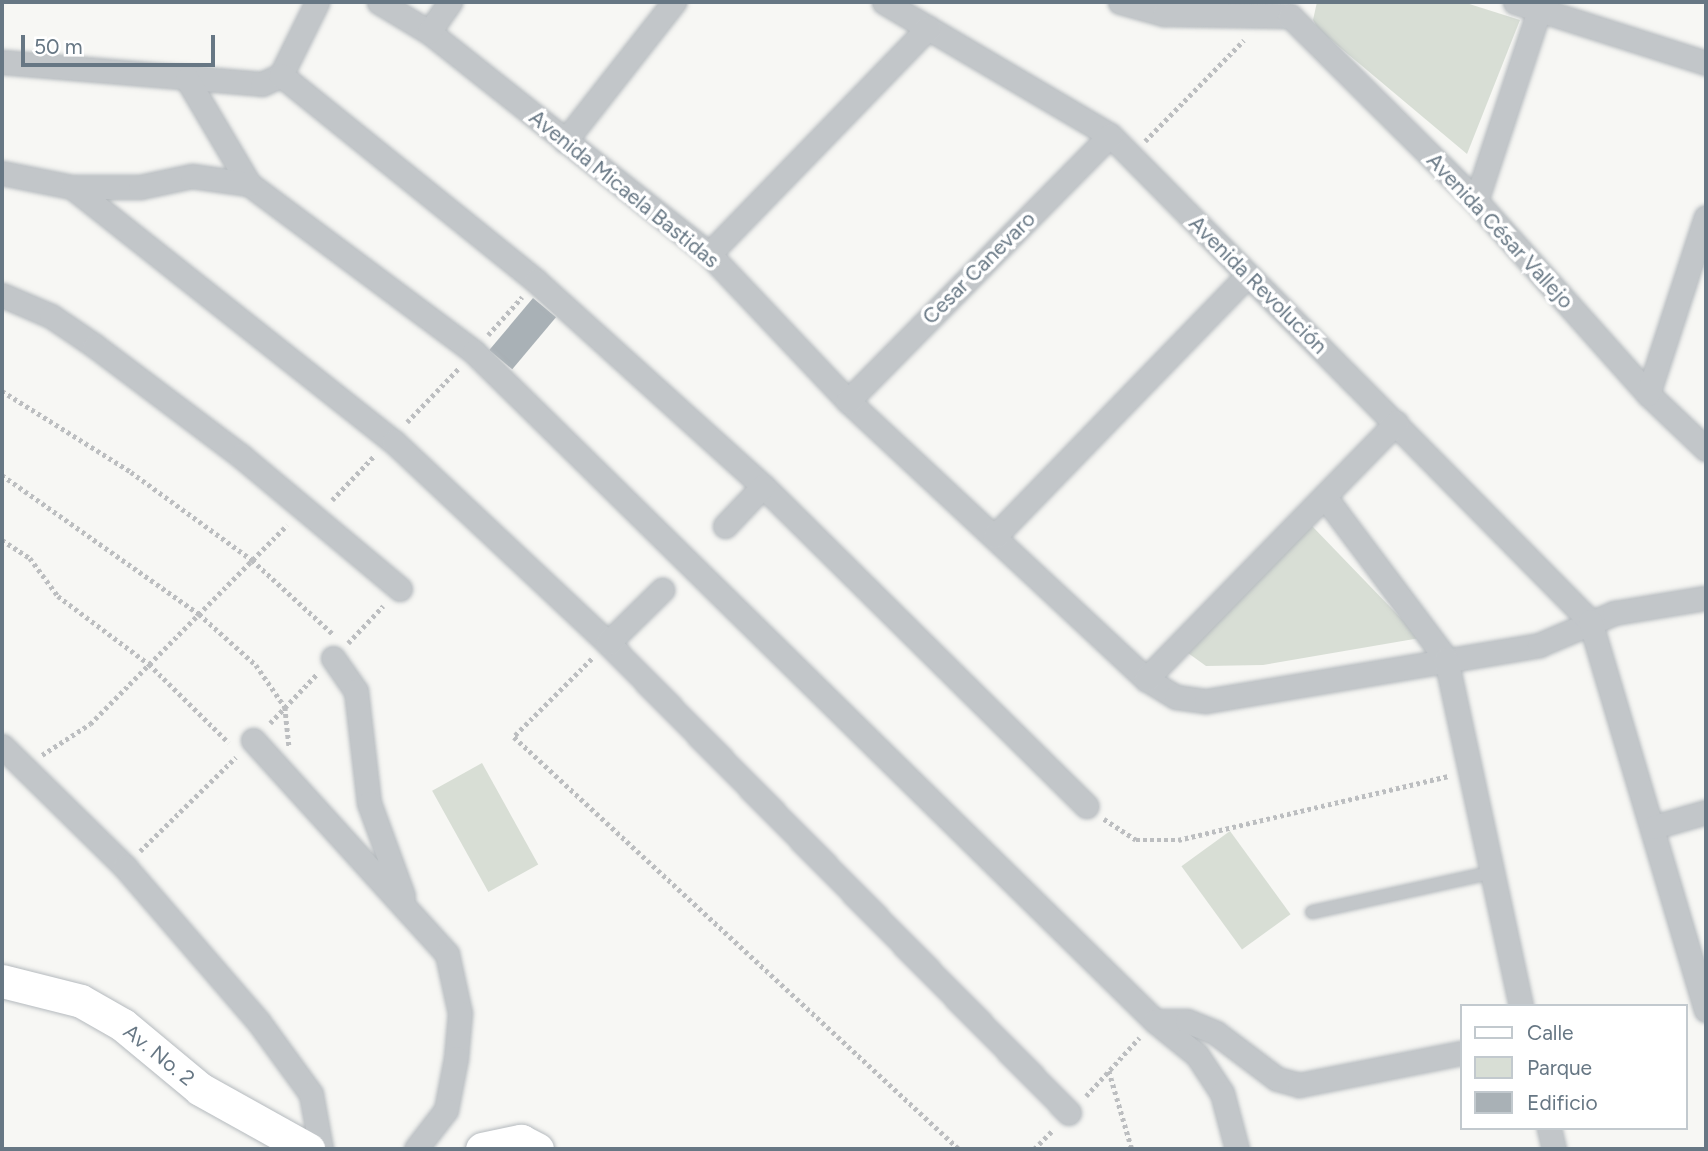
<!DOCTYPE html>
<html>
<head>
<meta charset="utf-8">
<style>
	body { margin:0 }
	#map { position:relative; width:1708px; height:1151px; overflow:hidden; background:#f7f7f4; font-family:Figtree,sans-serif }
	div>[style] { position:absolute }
	.green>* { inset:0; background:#d8ded5; transform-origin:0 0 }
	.building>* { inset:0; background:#a9b1b6; transform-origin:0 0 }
	.path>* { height:4.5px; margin-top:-2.25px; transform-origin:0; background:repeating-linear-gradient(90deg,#bcbec0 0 3.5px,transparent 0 7px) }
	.roads { filter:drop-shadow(0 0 2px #b5babe) drop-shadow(0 0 2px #b5babe) }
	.lane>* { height:12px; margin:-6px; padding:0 6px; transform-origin:6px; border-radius:6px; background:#c2c6c9 }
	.street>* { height:23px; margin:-11.5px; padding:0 11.5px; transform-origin:11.5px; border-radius:11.5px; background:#c2c6c9 }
	.secondary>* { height:33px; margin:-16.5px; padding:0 16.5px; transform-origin:16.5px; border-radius:16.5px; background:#fff }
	span { translate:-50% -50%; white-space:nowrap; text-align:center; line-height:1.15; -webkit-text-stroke:7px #fff; paint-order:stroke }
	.street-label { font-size:21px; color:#677784 }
	.frame { position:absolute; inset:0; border:4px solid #677784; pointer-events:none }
	.legend { position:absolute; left:1460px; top:1004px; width:228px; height:126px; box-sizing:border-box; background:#fff; border:2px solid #c2c9ce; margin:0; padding:9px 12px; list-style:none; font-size:21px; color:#677784 }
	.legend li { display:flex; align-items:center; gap:14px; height:35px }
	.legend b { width:35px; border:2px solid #c2c9ce }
	.scale { position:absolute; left:21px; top:35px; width:194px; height:32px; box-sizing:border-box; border:4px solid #677784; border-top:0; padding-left:9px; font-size:21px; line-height:24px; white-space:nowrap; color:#677784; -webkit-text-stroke:5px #fff; paint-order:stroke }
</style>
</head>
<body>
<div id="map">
	<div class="green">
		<div style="clip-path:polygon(1317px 2px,1463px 2px,1520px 20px,1467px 154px,1318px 29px,1313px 20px)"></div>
		<div style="clip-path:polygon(1312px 526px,1420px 638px,1263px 665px,1206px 666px,1188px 653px,1186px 642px,1198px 629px)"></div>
		<div style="left:482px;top:763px;width:116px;height:57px;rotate:61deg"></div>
		<div style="left:1230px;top:831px;width:103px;height:60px;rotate:54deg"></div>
	</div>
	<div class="building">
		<div style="left:533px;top:298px;width:30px;height:68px;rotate:40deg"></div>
	</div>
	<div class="path">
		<div style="left:1145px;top:141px;width:141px;rotate:-45.6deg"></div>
		<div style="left:488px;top:335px;width:51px;rotate:-48.2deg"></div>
		<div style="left:2px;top:391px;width:152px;rotate:32.1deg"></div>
		<div style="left:131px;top:472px;width:150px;rotate:36deg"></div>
		<div style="left:252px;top:560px;width:111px;rotate:42.4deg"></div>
		<div style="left:407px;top:422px;width:75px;rotate:-46.1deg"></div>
		<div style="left:2px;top:475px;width:241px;rotate:35.2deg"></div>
		<div style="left:199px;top:614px;width:76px;rotate:41.8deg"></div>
		<div style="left:256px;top:665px;width:51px;rotate:55.4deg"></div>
		<div style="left:285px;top:707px;width:39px;rotate:84deg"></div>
		<div style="left:332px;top:500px;width:61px;rotate:-46.3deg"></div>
		<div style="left:2px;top:540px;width:33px;rotate:33deg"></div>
		<div style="left:30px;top:558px;width:47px;rotate:53.6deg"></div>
		<div style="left:58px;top:596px;width:114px;rotate:36.8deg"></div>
		<div style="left:149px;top:664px;width:112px;rotate:44.6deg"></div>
		<div style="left:348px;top:643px;width:51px;rotate:-46.6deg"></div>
		<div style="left:592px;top:659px;width:110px;rotate:135deg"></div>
		<div style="left:514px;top:737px;width:606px;rotate:42.79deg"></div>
		<div style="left:270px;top:723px;width:68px;rotate:-46.2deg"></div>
		<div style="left:42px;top:755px;width:57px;rotate:-32.9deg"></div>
		<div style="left:90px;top:724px;width:280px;rotate:-45.3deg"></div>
		<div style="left:1104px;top:819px;width:38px;rotate:33deg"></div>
		<div style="left:1136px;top:840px;width:42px"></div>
		<div style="left:1178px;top:840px;width:278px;rotate:-13.3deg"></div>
		<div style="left:140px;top:851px;width:134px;rotate:-44.4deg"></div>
		<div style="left:1109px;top:1071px;width:81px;rotate:73.6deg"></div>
		<div style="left:1086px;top:1096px;width:79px;rotate:-47.6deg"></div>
		<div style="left:1034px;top:1149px;width:27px;rotate:-45deg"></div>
	</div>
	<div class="roads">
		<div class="lane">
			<div style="left:1312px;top:912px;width:182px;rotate:-12.4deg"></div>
		</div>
		<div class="street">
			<div style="left:379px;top:2px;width:58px;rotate:31deg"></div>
			<div style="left:429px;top:32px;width:357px;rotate:38.4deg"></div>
			<div style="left:709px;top:254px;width:202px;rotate:46.6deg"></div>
			<div style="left:848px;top:401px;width:408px;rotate:43deg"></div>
			<div style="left:1146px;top:679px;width:35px;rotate:31deg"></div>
			<div style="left:1176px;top:697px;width:30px;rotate:8deg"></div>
			<div style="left:1206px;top:701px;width:338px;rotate:-9.5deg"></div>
			<div style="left:1539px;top:645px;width:82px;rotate:-23.1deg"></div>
			<div style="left:1614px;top:613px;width:93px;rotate:-9.3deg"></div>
			<div style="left:884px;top:2px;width:262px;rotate:30.5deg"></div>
			<div style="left:1110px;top:135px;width:683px;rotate:45.36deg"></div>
			<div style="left:1590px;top:621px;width:406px;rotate:73.4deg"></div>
			<div style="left:1120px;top:2px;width:46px;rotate:15.3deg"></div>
			<div style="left:1164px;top:14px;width:126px;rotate:0.9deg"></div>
			<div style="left:1515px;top:2px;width:201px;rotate:17.7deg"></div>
			<div style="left:1290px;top:16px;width:262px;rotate:44.8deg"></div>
			<div style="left:1476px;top:201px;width:259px;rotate:48.3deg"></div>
			<div style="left:1648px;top:394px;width:80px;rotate:43.5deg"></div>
			<div style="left:429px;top:32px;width:37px;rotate:-55deg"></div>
			<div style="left:2px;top:62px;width:261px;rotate:4.8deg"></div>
			<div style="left:262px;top:84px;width:21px;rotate:-25deg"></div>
			<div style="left:281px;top:75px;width:81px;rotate:-63.7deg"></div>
			<div style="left:281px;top:75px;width:328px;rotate:38.9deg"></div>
			<div style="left:536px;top:281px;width:306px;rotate:42.1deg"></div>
			<div style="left:763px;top:486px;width:455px;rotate:44.7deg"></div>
			<div style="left:187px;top:79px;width:122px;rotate:59.4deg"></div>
			<div style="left:249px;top:184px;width:281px;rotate:36.7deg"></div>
			<div style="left:474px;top:352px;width:955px;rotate:44.49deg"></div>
			<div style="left:1155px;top:1021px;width:54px;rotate:39deg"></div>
			<div style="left:1197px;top:1055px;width:45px;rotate:56.7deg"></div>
			<div style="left:1222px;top:1093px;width:58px;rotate:75deg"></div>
			<div style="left:565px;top:141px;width:177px;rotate:-51.9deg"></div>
			<div style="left:2px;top:173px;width:71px;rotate:11.3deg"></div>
			<div style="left:72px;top:187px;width:411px;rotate:38.4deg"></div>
			<div style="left:394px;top:442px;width:294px;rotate:43.2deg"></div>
			<div style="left:608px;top:643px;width:658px;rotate:45.55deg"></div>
			<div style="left:72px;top:187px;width:68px"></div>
			<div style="left:140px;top:187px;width:53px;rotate:-11.9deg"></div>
			<div style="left:192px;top:176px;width:58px;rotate:8deg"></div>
			<div style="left:1476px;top:201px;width:210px;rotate:-71.7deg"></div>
			<div style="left:709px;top:254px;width:315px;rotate:-45.9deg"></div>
			<div style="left:2px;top:295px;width:53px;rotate:23.2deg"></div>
			<div style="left:51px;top:316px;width:53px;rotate:34.3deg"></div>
			<div style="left:95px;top:346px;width:183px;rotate:37deg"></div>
			<div style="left:241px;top:456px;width:207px;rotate:39.9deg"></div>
			<div style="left:1648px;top:394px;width:186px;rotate:-71.9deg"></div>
			<div style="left:848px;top:401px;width:373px;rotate:-45.4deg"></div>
			<div style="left:1325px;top:497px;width:202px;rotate:53.2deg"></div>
			<div style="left:1446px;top:659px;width:355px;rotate:77.8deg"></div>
			<div style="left:725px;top:526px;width:55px;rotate:-46.5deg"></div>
			<div style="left:995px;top:536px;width:363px;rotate:-45.9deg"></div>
			<div style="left:608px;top:643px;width:76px;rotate:-44.5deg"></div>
			<div style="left:333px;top:658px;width:40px;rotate:55.1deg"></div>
			<div style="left:356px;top:691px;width:113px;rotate:83.4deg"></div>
			<div style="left:369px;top:803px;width:99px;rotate:69.9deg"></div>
			<div style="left:1146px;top:679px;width:358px;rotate:-45.7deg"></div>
			<div style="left:253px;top:740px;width:289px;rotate:47.8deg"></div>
			<div style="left:447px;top:954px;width:60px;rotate:77.6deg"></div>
			<div style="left:460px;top:1013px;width:45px;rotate:95.1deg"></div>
			<div style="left:456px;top:1058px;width:53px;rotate:100.9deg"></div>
			<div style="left:446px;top:1110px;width:49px;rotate:127.6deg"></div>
			<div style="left:2px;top:746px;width:173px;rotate:44.5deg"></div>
			<div style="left:125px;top:867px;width:203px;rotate:49.2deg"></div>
			<div style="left:258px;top:1021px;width:90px;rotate:54deg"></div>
			<div style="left:311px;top:1094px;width:56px;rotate:79.7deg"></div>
			<div style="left:1654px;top:827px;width:54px;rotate:-16.1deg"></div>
			<div style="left:1155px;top:1021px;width:32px"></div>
			<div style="left:1187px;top:1021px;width:31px;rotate:22deg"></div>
			<div style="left:1216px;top:1033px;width:76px;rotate:37deg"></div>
			<div style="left:1277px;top:1079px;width:23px;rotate:15deg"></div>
			<div style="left:1299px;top:1085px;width:165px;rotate:-11.2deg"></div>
			<div style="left:1549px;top:1128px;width:22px;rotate:77deg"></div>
		</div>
		<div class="secondary">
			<div style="left:2px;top:981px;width:81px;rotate:14.2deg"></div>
			<div style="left:81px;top:1001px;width:48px;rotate:29.7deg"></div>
			<div style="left:123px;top:1025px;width:100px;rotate:39.7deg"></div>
			<div style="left:200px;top:1089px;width:124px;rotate:29.1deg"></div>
			<div style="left:482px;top:1149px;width:40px;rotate:-12deg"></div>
			<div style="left:521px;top:1141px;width:18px;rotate:27deg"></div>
		</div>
	</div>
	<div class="street-label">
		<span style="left:624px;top:189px;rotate:39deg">Avenida Micaela Bastidas</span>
		<span style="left:1500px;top:231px;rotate:47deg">Avenida César Vallejo</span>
		<span style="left:979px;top:268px;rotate:-45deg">Cesar Canevaro</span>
		<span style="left:1258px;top:285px;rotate:45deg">Avenida Revolución</span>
		<span style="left:159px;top:1055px;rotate:39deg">Av. No. 2</span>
	</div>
	<div class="frame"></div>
	<ul class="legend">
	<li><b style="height:9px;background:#fff"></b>Calle</li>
	<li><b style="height:19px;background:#d8ded5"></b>Parque</li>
	<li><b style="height:19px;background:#a9b1b6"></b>Edificio</li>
	</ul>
	<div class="scale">50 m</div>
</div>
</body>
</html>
